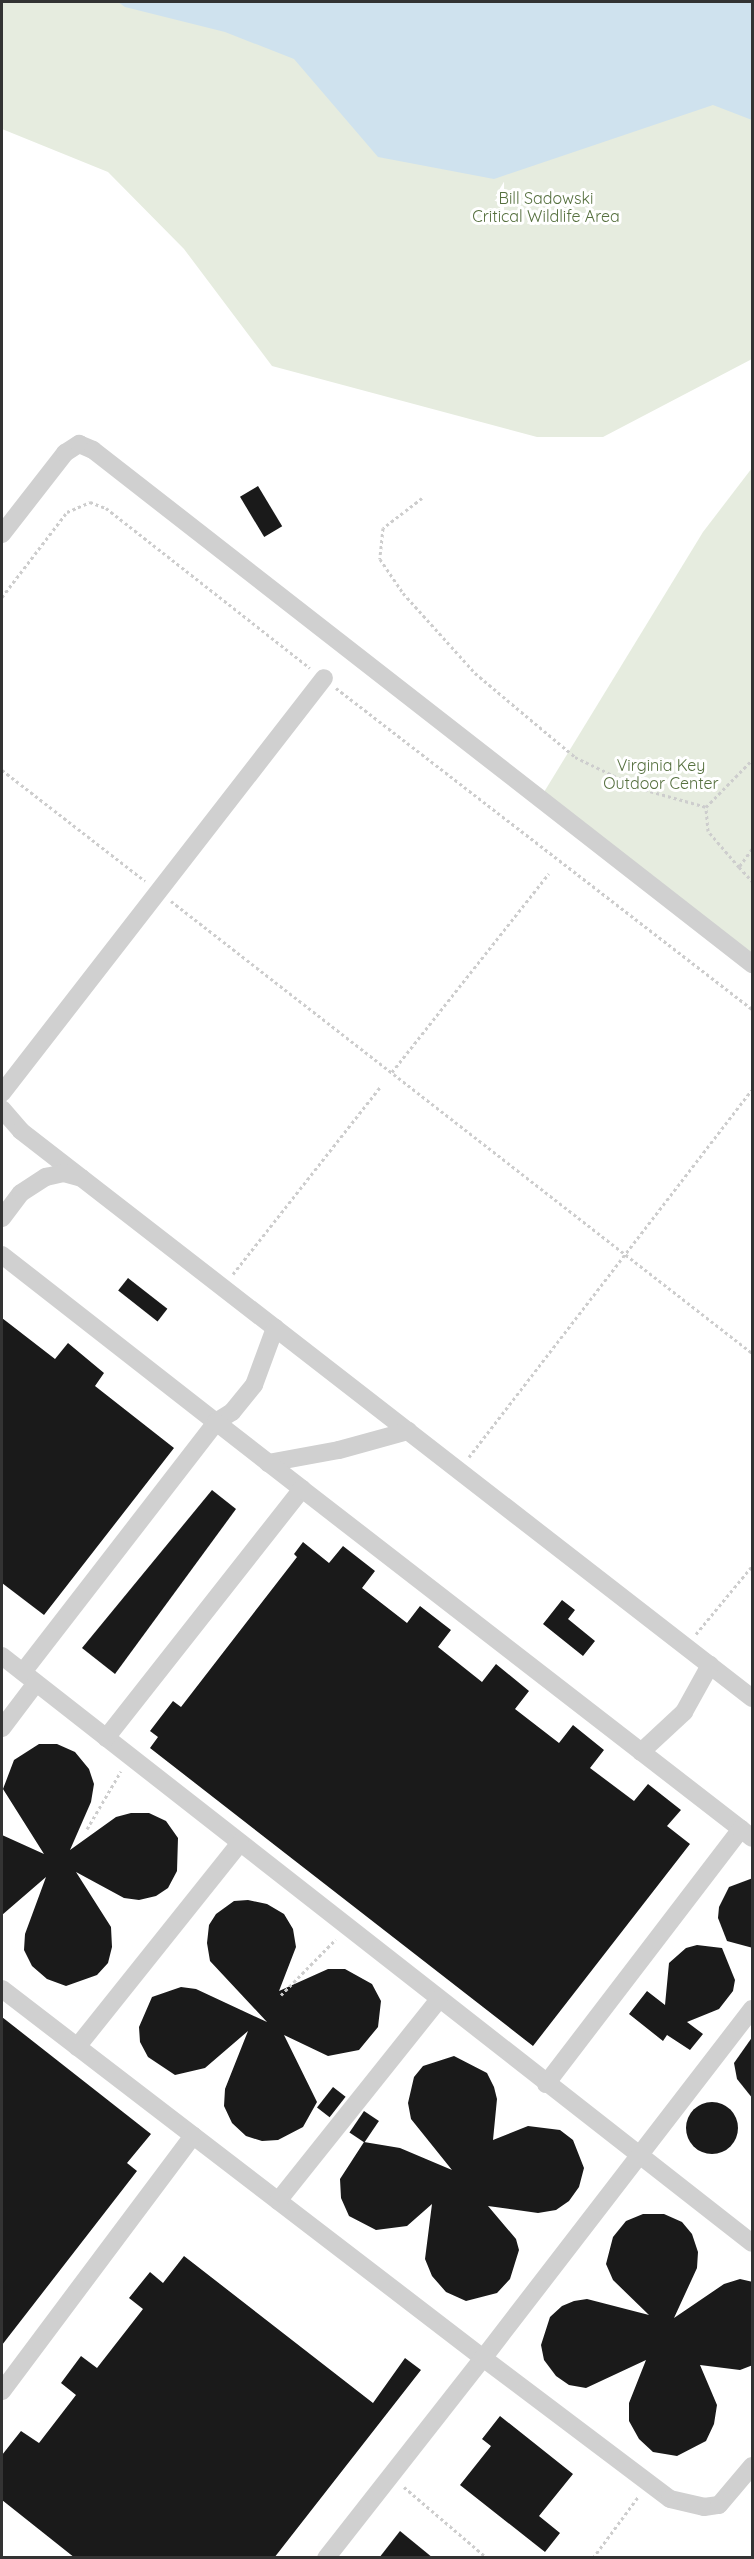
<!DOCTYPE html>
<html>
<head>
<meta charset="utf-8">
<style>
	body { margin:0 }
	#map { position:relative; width:754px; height:2559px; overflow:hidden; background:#fff; font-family:Quicksand,sans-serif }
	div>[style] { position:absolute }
	.green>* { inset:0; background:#e6ecdf }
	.water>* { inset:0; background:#cfe2ee }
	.building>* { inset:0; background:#1a1a1a; transform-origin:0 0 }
	.round { border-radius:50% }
	.path>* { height:3px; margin-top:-1.5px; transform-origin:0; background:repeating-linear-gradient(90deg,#cdcdcd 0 3px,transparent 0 6px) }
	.minor>* { height:18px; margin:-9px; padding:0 9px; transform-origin:9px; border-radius:9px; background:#d0d0d0 }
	span { translate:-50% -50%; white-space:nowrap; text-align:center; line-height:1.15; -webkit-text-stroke:6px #fff; paint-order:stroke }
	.park-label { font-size:16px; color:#56703f }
	.frame { position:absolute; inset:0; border:3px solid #333; pointer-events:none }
</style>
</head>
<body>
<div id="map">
	<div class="green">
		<div style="clip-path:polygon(2px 2px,752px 2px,752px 359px,603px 437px,537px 437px,272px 366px,184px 249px,108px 172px,2px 129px)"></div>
		<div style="clip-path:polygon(752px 468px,752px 957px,541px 797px,703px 532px)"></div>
	</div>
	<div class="water">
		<div style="clip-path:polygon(118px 2px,752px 2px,752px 120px,713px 105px,494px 179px,378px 157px,294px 59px,225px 32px,125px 7px)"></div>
	</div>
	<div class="building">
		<div style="left:258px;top:486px;width:47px;height:21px;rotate:59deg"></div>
		<div style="left:128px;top:1278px;width:50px;height:16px;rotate:38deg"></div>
		<div style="clip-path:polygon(2px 1318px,55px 1359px,68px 1343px,104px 1373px,95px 1386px,174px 1448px,44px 1615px,2px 1583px)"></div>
		<div style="clip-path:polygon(212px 1490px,236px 1509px,115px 1674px,82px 1648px)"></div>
		<div style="clip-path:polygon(303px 1542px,329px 1563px,343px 1546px,375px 1571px,362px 1588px,407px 1623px,420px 1606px,451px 1630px,438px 1647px,482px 1682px,496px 1664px,529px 1691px,515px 1709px,559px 1743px,573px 1725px,604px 1750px,590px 1768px,634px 1801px,648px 1784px,681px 1810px,667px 1826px,690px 1844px,533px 2046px,150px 1748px,158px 1737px,150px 1731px,173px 1701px,181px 1707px,297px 1557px,294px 1554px)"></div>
		<div style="clip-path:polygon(562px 1600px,575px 1610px,568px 1619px,595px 1641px,583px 1656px,543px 1624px)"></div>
		<div style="clip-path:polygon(39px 1744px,57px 1744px,75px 1752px,89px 1769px,94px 1784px,91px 1802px,70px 1850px,116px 1817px,131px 1813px,149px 1813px,166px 1821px,178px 1838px,177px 1871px,168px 1888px,156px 1896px,139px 1900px,124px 1898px,76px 1872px,111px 1927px,112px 1947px,108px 1963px,97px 1975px,66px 1986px,47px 1979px,32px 1966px,24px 1950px,25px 1934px,46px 1877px,2px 1915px,2px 1835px,44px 1854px,3px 1789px,14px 1760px)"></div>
		<div style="clip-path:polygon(753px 1878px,753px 1948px,727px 1941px,718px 1918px,719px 1907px,729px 1887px)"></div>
		<div style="clip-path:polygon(248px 1900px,267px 1904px,284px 1914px,293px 1929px,296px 1947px,279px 1991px,328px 1969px,345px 1969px,372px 1984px,381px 2001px,378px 2027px,359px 2050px,328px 2056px,284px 2035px,317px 2102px,303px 2127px,278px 2140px,262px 2141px,246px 2136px,232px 2123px,224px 2106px,225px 2089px,248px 2031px,205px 2068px,175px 2075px,148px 2057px,140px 2042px,139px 2027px,152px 1997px,181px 1987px,196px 1989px,267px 2022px,210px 1961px,207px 1943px,209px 1925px,216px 1914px,234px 1901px)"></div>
		<div style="clip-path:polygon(697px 1945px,722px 1948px,735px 1980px,733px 1991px,719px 2009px,687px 2022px,703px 2034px,690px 2050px,667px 2035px,663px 2041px,629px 2014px,647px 1991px,665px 2005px,669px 1963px,686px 1948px)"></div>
		<div style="clip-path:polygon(2px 2017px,151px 2134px,127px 2163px,137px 2171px,2px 2345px)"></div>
		<div style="clip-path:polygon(753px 2036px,753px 2099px,737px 2079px,734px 2063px)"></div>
		<div style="clip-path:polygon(454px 2056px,487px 2073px,494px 2087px,497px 2099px,493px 2140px,528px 2126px,560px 2130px,573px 2140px,584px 2168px,579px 2187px,569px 2201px,556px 2210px,538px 2213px,488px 2206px,516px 2239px,519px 2250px,510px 2279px,497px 2293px,466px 2301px,446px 2292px,432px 2276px,425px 2259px,432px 2204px,407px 2226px,376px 2230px,349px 2216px,341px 2198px,340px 2179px,364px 2142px,400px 2148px,452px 2170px,411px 2119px,408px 2103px,414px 2077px,423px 2066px)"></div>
		<div style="left:333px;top:2087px;width:16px;height:26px;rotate:38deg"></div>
		<div class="round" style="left:686px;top:2102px;width:52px;height:52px"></div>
		<div style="left:364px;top:2111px;width:18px;height:26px;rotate:34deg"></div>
		<div style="clip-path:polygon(643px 2214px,664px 2214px,682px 2222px,692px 2234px,698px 2252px,697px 2268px,674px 2318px,724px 2284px,740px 2279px,753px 2282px,753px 2365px,740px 2370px,700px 2365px,717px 2405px,714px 2424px,706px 2441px,677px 2456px,653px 2452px,639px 2439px,629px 2421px,629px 2403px,646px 2360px,586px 2388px,569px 2385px,556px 2376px,544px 2360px,541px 2345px,550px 2317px,562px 2306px,574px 2301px,587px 2299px,649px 2315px,613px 2280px,606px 2264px,613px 2237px,626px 2221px)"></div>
		<div style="clip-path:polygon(184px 2256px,373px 2403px,405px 2358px,421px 2370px,274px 2558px,75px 2558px,2px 2500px,2px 2455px,21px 2431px,39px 2443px,76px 2395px,61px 2383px,81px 2356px,97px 2368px,143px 2309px,129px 2298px,150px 2272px,163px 2283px)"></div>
		<div style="clip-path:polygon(500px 2416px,573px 2474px,539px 2516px,560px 2533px,545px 2552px,460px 2485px,491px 2446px,482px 2439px)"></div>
		<div style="clip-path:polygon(400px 2531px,433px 2558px,379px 2558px)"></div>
	</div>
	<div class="path">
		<div style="left:422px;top:498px;width:49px;rotate:142.4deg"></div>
		<div style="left:383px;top:528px;width:31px;rotate:96deg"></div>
		<div style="left:380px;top:559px;width:41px;rotate:55.9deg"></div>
		<div style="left:403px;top:593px;width:108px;rotate:48deg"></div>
		<div style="left:475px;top:673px;width:131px;rotate:40deg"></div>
		<div style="left:575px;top:757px;width:71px;rotate:25.8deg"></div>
		<div style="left:639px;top:788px;width:70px;rotate:15.8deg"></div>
		<div style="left:2px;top:597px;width:107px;rotate:-52.6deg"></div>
		<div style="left:67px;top:512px;width:25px;rotate:-23deg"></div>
		<div style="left:90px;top:502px;width:17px;rotate:21deg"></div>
		<div style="left:106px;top:508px;width:259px;rotate:38.1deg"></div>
		<div style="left:336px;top:688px;width:525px;rotate:37.66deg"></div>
		<div style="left:2px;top:770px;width:181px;rotate:37.8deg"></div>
		<div style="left:752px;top:849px;width:22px;rotate:126deg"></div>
		<div style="left:739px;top:867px;width:19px;rotate:47deg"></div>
		<div style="left:739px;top:867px;width:48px;rotate:-130.7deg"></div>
		<div style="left:708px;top:831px;width:24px;rotate:-95deg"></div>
		<div style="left:706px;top:807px;width:66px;rotate:-45.6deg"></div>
		<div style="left:171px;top:901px;width:736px;rotate:37.88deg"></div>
		<div style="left:392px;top:1072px;width:253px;rotate:-51.7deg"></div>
		<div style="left:233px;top:1274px;width:238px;rotate:-51.8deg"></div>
		<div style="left:469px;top:1457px;width:463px;rotate:-52.4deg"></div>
		<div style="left:696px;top:1634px;width:88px;rotate:-50.5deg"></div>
		<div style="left:87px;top:1829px;width:67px;rotate:-59.6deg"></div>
		<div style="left:281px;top:1995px;width:78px;rotate:-45.5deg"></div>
		<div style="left:404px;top:2487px;width:109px;rotate:40.5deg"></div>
		<div style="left:593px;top:2558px;width:76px;rotate:-53.6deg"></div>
	</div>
	<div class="minor">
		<div style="left:2px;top:534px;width:103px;rotate:-52.1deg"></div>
		<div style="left:65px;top:453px;width:17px;rotate:-33deg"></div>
		<div style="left:79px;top:444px;width:15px;rotate:23deg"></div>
		<div style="left:93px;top:450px;width:836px;rotate:37.95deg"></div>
		<div style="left:2px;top:1093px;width:525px;rotate:-52.19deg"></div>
		<div style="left:2px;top:1109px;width:29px;rotate:49deg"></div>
		<div style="left:21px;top:1131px;width:925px;rotate:37.8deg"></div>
		<div style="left:2px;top:1218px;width:31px;rotate:-53deg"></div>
		<div style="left:21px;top:1193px;width:30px;rotate:-33deg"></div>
		<div style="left:46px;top:1177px;width:18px;rotate:-13deg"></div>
		<div style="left:64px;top:1173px;width:18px;rotate:16deg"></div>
		<div style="left:2px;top:1255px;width:271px;rotate:38deg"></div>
		<div style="left:216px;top:1422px;width:19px;rotate:-32deg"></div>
		<div style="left:232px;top:1412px;width:35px;rotate:-51deg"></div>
		<div style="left:254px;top:1385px;width:61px;rotate:-69.8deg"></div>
		<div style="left:268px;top:1463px;width:72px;rotate:-10.4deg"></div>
		<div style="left:339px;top:1450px;width:72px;rotate:-15.4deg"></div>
		<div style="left:2px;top:1656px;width:952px;rotate:38.05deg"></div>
		<div style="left:23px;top:1672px;width:316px;rotate:-52.3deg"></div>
		<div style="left:216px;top:1422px;width:109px;rotate:37.9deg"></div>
		<div style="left:2px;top:1728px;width:56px;rotate:-52.9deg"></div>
		<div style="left:106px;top:1738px;width:317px;rotate:-51.8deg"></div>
		<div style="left:302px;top:1489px;width:555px;rotate:37.76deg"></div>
		<div style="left:641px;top:1752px;width:59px;rotate:-42.9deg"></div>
		<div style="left:684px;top:1712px;width:54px;rotate:-61deg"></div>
		<div style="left:2px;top:1989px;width:606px;rotate:37.49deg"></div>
		<div style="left:483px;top:2358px;width:254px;rotate:128.1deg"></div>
		<div style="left:752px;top:2009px;width:441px;rotate:127.6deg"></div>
		<div style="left:483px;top:2358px;width:234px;rotate:37deg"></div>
		<div style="left:670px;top:2499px;width:35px;rotate:13deg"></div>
		<div style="left:704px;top:2507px;width:15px;rotate:-8deg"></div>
		<div style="left:719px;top:2505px;width:51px;rotate:-49.8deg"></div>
		<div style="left:77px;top:2047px;width:261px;rotate:-51.4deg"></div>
		<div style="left:546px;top:2084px;width:321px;rotate:-52.6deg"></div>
		<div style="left:741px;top:1829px;width:14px;rotate:39deg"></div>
		<div style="left:278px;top:2201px;width:258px;rotate:-51.4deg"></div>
		<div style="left:2px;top:2391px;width:319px;rotate:-53.2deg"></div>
	</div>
	<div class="park-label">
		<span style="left:546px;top:207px">Bill Sadowski<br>Critical Wildlife Area</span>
		<span style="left:661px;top:774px">Virginia Key<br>Outdoor Center</span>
	</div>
	<div class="frame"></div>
</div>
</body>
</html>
